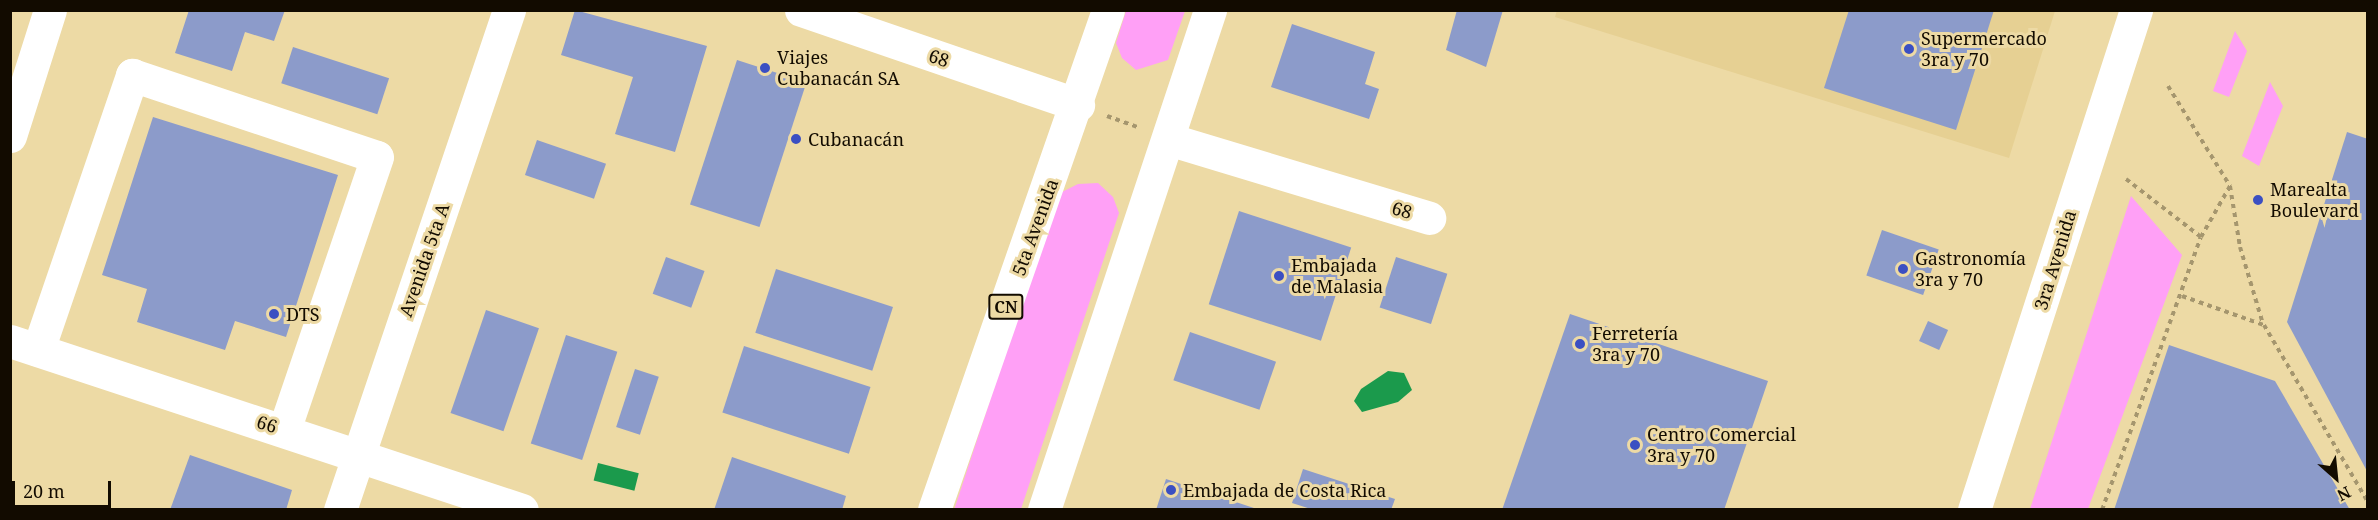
<!DOCTYPE html>
<html>
<head>
<meta charset="utf-8">
<style>
	body { margin:0 }
	#map { position:relative; width:2378px; height:520px; overflow:hidden; background:#eddaa5; font-family:"Noto Serif",serif }
	div>[style] { position:absolute }
	.built>* { inset:0; background:#e6d093 }
	.green>* { inset:0; background:#ffa0f6 }
	.water>* { inset:0; background:#1b9a4c; transform-origin:0 0 }
	.building>* { inset:0; background:#8c9bca; transform-origin:0 0 }
	.path>* { height:4px; margin-top:-2px; transform-origin:0; background:repeating-linear-gradient(90deg,#a5966e 0 4.5px,transparent 0 9px) }
	.minor>* { height:33px; margin:-16.5px; padding:0 16.5px; transform-origin:16.5px; border-radius:16.5px; background:#fff }
	.major>* { height:33px; margin:-16.5px; padding:0 16.5px; transform-origin:16.5px; border-radius:16.5px; background:#fff }
	.highway>* { height:33px; margin:-16.5px; padding:0 16.5px; transform-origin:16.5px; border-radius:16.5px; background:#fff }
	.dots>* { width:16px; height:16px; translate:-50% -50%; box-sizing:border-box; border:3px solid #eddaa5; border-radius:50% }
	span { translate:-50% -50%; white-space:nowrap; text-align:center; line-height:1.15; -webkit-text-stroke:6px #eddaa5; paint-order:stroke }
	.shield-label span { padding:2px 4px; background:#eddaa5; border:2px solid; border-radius:4px; -webkit-text-stroke-width:0 }
	.shield-label { font-size:16px; color:#120b00; font-weight:700 }
	.poi-label { font-size:18px; color:#120b00 }
	.left { translate:0 -50%; text-align:left }
	.street-label { font-size:18px; color:#120b00 }
	.frame { position:absolute; inset:0; border:12px solid #120b00; pointer-events:none }
	.north { position:absolute; left:2306px; top:448px; width:60px; height:60px; -webkit-text-stroke:4px #eddaa5; paint-order:stroke; rotate:153deg; font-size:16px; font-weight:700; line-height:24px; text-align:center; color:#120b00 }
	.north::after { content:''; display:block; margin:auto; width:21px; height:27px; background:#120b00; clip-path:polygon(50% 0,100% 100%,50% 72%,0 100%) }
	.scale { position:absolute; left:12px; top:481px; width:99px; height:27px; box-sizing:border-box; border:3px solid #120b00; border-top:0; padding-left:8px; font-size:18px; line-height:21px; white-space:nowrap; color:#120b00; -webkit-text-stroke:4px #eddaa5; paint-order:stroke }
</style>
</head>
<body>
<div id="map">
	<div class="built">
		<div style="clip-path:polygon(1557px 10px,2055px 11px,2009px 158px,1555px 17px)"></div>
	</div>
	<div class="green">
		<div style="clip-path:polygon(1126px 11px,1185px 11px,1168px 60px,1136px 70px,1122px 58px,1116px 43px)"></div>
		<div style="clip-path:polygon(2235px 31px,2247px 51px,2229px 97px,2213px 91px)"></div>
		<div style="clip-path:polygon(2270px 82px,2283px 106px,2259px 166px,2242px 156px)"></div>
		<div style="clip-path:polygon(1098px 183px,1113px 197px,1119px 213px,1021px 509px,954px 510px,1058px 194px,1078px 184px)"></div>
		<div style="clip-path:polygon(2131px 196px,2182px 255px,2088px 509px,2030px 509px)"></div>
	</div>
	<div class="water">
		<div style="clip-path:polygon(1388px 371px,1404px 373px,1412px 390px,1398px 402px,1362px 412px,1354px 401px,1361px 389px)"></div>
		<div style="left:598px;top:463px;width:42px;height:18px;rotate:14deg"></div>
	</div>
	<div class="building">
		<div style="clip-path:polygon(189px 10px,285px 10px,274px 41px,245px 32px,232px 71px,175px 53px)"></div>
		<div style="clip-path:polygon(575px 10px,707px 46px,675px 152px,615px 134px,633px 77px,561px 55px)"></div>
		<div style="clip-path:polygon(1457px 10px,1503px 10px,1486px 67px,1446px 50px)"></div>
		<div style="clip-path:polygon(1849px 10px,1994px 10px,1956px 130px,1824px 88px)"></div>
		<div style="clip-path:polygon(1292px 24px,1375px 52px,1365px 84px,1379px 89px,1369px 119px,1271px 87px)"></div>
		<div style="left:293px;top:47px;width:101px;height:38px;rotate:18deg"></div>
		<div style="left:737px;top:60px;width:73px;height:152px;rotate:18deg"></div>
		<div style="clip-path:polygon(153px 117px,338px 175px,286px 337px,235px 321px,225px 350px,137px 322px,147px 289px,102px 275px)"></div>
		<div style="clip-path:polygon(2347px 132px,2368px 139px,2368px 473px,2287px 322px)"></div>
		<div style="left:537px;top:140px;width:73px;height:37px;rotate:19deg"></div>
		<div style="left:1239px;top:211px;width:118px;height:98px;rotate:18deg"></div>
		<div style="left:1882px;top:230px;width:60px;height:48px;rotate:19deg"></div>
		<div style="left:666px;top:257px;width:41px;height:39px;rotate:20deg"></div>
		<div style="left:1396px;top:257px;width:54px;height:53px;rotate:18deg"></div>
		<div style="left:776px;top:269px;width:123px;height:67px;rotate:18deg"></div>
		<div style="left:486px;top:310px;width:56px;height:109px;rotate:19deg"></div>
		<div style="clip-path:polygon(1570px 314px,1768px 381px,1724px 510px,1502px 510px)"></div>
		<div style="left:1928px;top:321px;width:22px;height:22px;rotate:24deg"></div>
		<div style="left:1190px;top:332px;width:91px;height:51px;rotate:19deg"></div>
		<div style="left:566px;top:335px;width:54px;height:114px;rotate:18deg"></div>
		<div style="clip-path:polygon(2169px 345px,2275px 381px,2350px 510px,2114px 510px)"></div>
		<div style="left:744px;top:346px;width:133px;height:70px;rotate:18deg"></div>
		<div style="left:635px;top:369px;width:25px;height:61px;rotate:18deg"></div>
		<div style="clip-path:polygon(190px 455px,292px 490px,286px 510px,170px 510px)"></div>
		<div style="clip-path:polygon(732px 457px,846px 496px,842px 510px,714px 510px)"></div>
		<div style="clip-path:polygon(1303px 469px,1395px 499px,1391px 510px,1314px 510px,1292px 503px)"></div>
		<div style="clip-path:polygon(1166px 479px,1257px 509px,1257px 510px,1156px 510px)"></div>
	</div>
	<div class="path">
		<div style="left:2168px;top:86px;width:118px;rotate:58.2deg"></div>
		<div style="left:2230px;top:186px;width:62px;rotate:80.7deg"></div>
		<div style="left:2240px;top:247px;width:80px;rotate:73.4deg"></div>
		<div style="left:1107px;top:116px;width:32px;rotate:20deg"></div>
		<div style="left:2126px;top:179px;width:95px;rotate:37.7deg"></div>
		<div style="left:2182px;top:296px;width:87px;rotate:19.5deg"></div>
		<div style="left:2264px;top:325px;width:205px;rotate:59.6deg"></div>
		<div style="left:2102px;top:510px;width:290px;rotate:-70.1deg"></div>
		<div style="left:2201px;top:237px;width:59px;rotate:-60.4deg"></div>
	</div>
	<div class="minor">
		<div style="left:801px;top:10px;width:293px;rotate:18.9deg"></div>
		<div style="left:10px;top:136px;width:132px;rotate:-72.4deg"></div>
		<div style="left:1168px;top:139px;width:273px;rotate:16.8deg"></div>
		<div style="left:10px;top:341px;width:539px;rotate:18.27deg"></div>
		<div style="left:38px;top:350px;width:291px;rotate:-71.1deg"></div>
		<div style="left:132px;top:75px;width:258px;rotate:18.5deg"></div>
		<div style="left:377px;top:157px;width:288px;rotate:108.8deg"></div>
		<div style="left:340px;top:510px;width:528px;rotate:-71.32deg"></div>
	</div>
	<div class="major">
		<div style="left:1974px;top:510px;width:526px;rotate:-72.05deg"></div>
	</div>
	<div class="highway">
		<div style="left:934px;top:510px;width:529px;rotate:-70.81deg"></div>
		<div style="left:1044px;top:510px;width:527px;rotate:-71.63deg"></div>
	</div>
	<div class="dots">
		<div style="left:1909px;top:49px;background:#3b4fc2"></div>
		<div style="left:765px;top:68px;background:#3b4fc2"></div>
		<div style="left:796px;top:139px;background:#3b4fc2"></div>
		<div style="left:2258px;top:200px;background:#3b4fc2"></div>
		<div style="left:1903px;top:269px;background:#3b4fc2"></div>
		<div style="left:1279px;top:276px;background:#3b4fc2"></div>
		<div style="left:274px;top:314px;background:#3b4fc2"></div>
		<div style="left:1580px;top:344px;background:#3b4fc2"></div>
		<div style="left:1635px;top:445px;background:#3b4fc2"></div>
		<div style="left:1171px;top:490px;background:#3b4fc2"></div>
	</div>
	<div class="shield-label">
		<span style="left:1006px;top:307px">CN</span>
	</div>
	<div class="poi-label">
		<span class="left" style="left:1921px;top:49px">Supermercado<br>3ra y 70</span>
		<span class="left" style="left:777px;top:68px">Viajes<br>Cubanacán SA</span>
		<span class="left" style="left:808px;top:139px">Cubanacán</span>
		<span class="left" style="left:2270px;top:200px">Marealta<br>Boulevard</span>
		<span class="left" style="left:1915px;top:269px">Gastronomía<br>3ra y 70</span>
		<span class="left" style="left:1291px;top:276px">Embajada<br>de Malasia</span>
		<span class="left" style="left:286px;top:314px">DTS</span>
		<span class="left" style="left:1592px;top:344px">Ferretería<br>3ra y 70</span>
		<span class="left" style="left:1647px;top:445px">Centro Comercial<br>3ra y 70</span>
		<span class="left" style="left:1183px;top:490px">Embajada de Costa Rica</span>
	</div>
	<div class="street-label">
		<span style="left:939px;top:58px;rotate:19deg">68</span>
		<span style="left:1402px;top:210px;rotate:17deg">68</span>
		<span style="left:1035px;top:227px;rotate:-70deg">5ta Avenida</span>
		<span style="left:424px;top:260px;rotate:-71deg">Avenida 5ta A</span>
		<span style="left:2055px;top:260px;rotate:-73deg">3ra Avenida</span>
		<span style="left:267px;top:424px;rotate:18deg">66</span>
	</div>
	<div class="frame"></div>
	<div class="north">N</div>
	<div class="scale">20 m</div>
</div>
</body>
</html>
